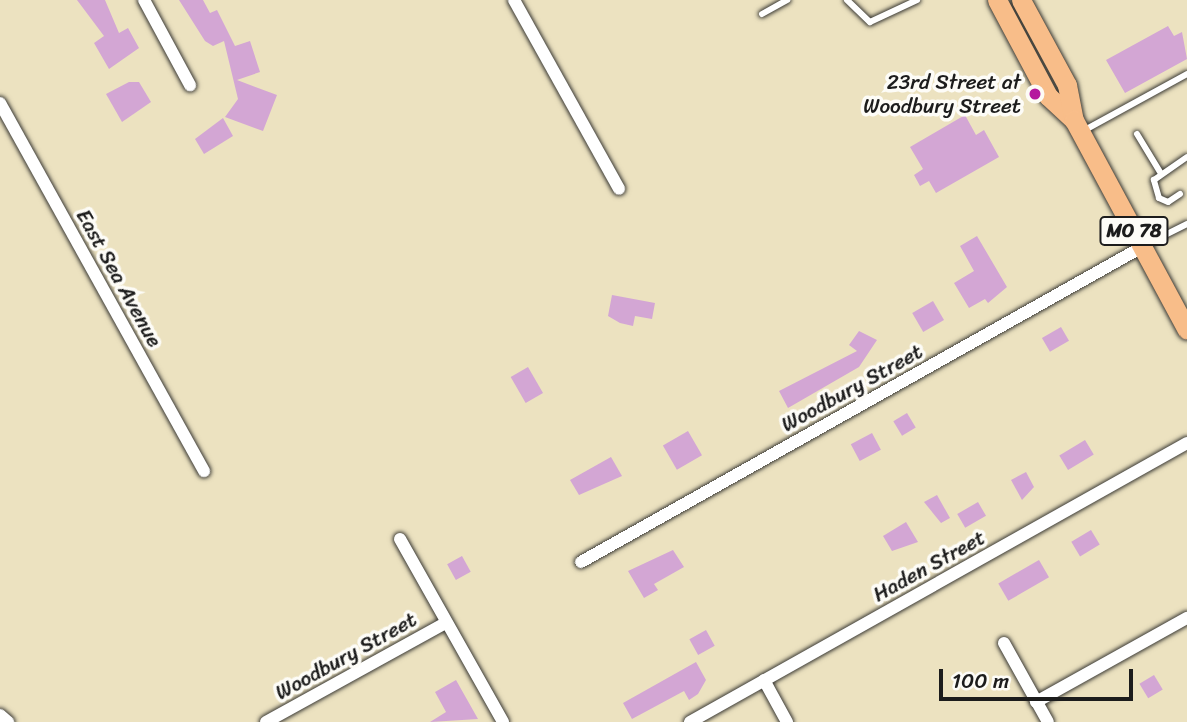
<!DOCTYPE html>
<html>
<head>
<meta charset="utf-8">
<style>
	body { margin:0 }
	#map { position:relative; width:1187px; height:722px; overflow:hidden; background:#ece2c0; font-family:Sriracha,sans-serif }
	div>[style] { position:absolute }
	.building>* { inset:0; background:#d3a6d4; transform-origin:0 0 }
	.roads { filter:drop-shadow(0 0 2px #3b3a35) drop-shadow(0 0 2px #3b3a35) }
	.lane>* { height:6px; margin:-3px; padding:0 3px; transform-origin:3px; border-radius:3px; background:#fff }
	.street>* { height:12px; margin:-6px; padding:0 6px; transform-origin:6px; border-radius:6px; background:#fff }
	.primary>* { height:19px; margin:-9.5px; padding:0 9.5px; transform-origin:9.5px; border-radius:9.5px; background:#f8bd89 }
	.dots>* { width:19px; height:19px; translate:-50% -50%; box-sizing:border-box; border:4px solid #fdfcf7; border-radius:50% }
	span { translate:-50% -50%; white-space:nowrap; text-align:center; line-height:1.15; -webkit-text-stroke:7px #fdfcf7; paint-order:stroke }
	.shield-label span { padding:2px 5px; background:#fdfcf7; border:2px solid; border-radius:5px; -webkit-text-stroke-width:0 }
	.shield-label { font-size:19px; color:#1c1c1c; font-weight:700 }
	.poi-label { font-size:21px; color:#1c1c1c }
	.right { translate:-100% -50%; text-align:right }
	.street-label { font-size:21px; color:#1c1c1c }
	.scale { position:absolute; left:939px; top:669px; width:194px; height:32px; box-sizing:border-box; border:4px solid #1c1c1c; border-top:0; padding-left:9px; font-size:21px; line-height:24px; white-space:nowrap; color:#1c1c1c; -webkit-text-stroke:5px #fdfcf7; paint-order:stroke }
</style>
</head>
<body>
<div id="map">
	<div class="building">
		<div style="clip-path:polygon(77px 0,105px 0,119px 33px,128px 28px,139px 48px,109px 69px,94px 43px,104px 36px)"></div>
		<div style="clip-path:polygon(179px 0,203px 0,210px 13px,217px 10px,235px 46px,250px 41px,260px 72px,237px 80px,277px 95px,263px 131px,225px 117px,238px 99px,224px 41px,213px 46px,205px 41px)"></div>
		<div style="clip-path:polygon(1168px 26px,1174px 36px,1182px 32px,1187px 59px,1125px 93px,1106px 60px)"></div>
		<div style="clip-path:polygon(129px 82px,139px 82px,151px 102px,122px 122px,106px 94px)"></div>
		<div style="clip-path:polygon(965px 115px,976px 135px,984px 130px,999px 157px,936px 193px,929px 181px,920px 186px,914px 175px,923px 169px,910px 147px)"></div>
		<div style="clip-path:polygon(223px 118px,233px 136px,204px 154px,195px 139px)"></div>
		<div style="clip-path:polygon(977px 236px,1007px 287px,988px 303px,985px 299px,969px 308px,954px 283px,974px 271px,960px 246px)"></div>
		<div style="clip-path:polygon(612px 295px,655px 303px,652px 319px,635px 316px,633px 326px,620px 323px,608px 316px)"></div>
		<div style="left:933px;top:301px;width:22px;height:24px;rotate:60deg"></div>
		<div style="left:1061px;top:327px;width:16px;height:22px;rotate:60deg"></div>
		<div style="clip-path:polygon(859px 331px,877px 340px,859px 367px,788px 408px,779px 391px,857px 351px,849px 345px)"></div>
		<div style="left:528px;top:367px;width:30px;height:20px;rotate:60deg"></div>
		<div style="left:907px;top:413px;width:17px;height:16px;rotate:59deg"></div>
		<div style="left:688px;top:431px;width:28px;height:29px;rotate:60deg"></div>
		<div style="left:872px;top:433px;width:19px;height:24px;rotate:62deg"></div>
		<div style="left:1085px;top:440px;width:17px;height:30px;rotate:59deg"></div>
		<div style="clip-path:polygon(611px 457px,622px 476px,579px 495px,570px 480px)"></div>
		<div style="clip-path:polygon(1026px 472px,1034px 487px,1022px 500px,1011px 480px)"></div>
		<div style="clip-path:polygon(937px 495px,950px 518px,941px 523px,924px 502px)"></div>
		<div style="left:978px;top:502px;width:16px;height:24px;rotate:60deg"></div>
		<div style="clip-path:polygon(906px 522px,918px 542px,892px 551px,883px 536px)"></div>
		<div style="left:1091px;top:530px;width:17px;height:23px;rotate:59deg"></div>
		<div style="clip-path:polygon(673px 550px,684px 567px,654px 584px,658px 590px,644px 598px,628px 571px)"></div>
		<div style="left:462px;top:556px;width:18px;height:17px;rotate:61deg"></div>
		<div style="left:1039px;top:560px;width:20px;height:47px;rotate:60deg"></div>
		<div style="left:706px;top:630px;width:18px;height:19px;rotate:61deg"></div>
		<div style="clip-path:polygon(696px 662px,706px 680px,698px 694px,689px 700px,684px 691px,632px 719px,623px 703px)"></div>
		<div style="left:1154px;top:675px;width:17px;height:17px;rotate:59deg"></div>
		<div style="clip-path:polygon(456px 680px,478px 719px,430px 722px,446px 712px,435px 692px)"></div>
	</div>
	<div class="roads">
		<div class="lane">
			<div style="left:847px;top:0;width:32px;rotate:44deg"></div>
			<div style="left:870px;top:22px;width:52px;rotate:-25.1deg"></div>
			<div style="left:762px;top:14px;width:29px;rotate:-29deg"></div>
			<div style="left:1083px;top:131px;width:119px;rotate:-28.7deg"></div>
			<div style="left:1137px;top:134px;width:44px;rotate:58.8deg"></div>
			<div style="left:1180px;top:194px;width:14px;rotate:146deg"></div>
			<div style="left:1168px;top:202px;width:10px;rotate:-156deg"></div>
			<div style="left:1159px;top:198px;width:19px;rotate:-106deg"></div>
			<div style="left:1154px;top:180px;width:40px;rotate:-34.9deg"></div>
			<div style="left:1145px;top:245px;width:47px;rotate:-26.6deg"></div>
		</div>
		<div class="street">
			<div style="left:144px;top:0;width:97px;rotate:61.6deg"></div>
			<div style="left:514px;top:0;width:216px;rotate:60.9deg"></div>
			<div style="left:0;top:103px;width:421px;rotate:61deg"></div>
			<div style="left:400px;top:539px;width:210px;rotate:60.6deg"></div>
			<div style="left:581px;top:562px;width:643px;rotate:-29.31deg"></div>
			<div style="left:1004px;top:643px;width:90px;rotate:60.9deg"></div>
			<div style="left:764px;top:680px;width:48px;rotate:61.3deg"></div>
			<div style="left:1036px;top:702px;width:173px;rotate:-29.1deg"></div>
			<div style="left:0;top:715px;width:11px;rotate:41deg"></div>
			<div style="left:266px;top:722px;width:205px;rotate:-28.9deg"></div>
			<div style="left:690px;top:722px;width:570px;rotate:-29.31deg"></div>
		</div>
		<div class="primary">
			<div style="left:997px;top:0;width:109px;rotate:62deg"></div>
			<div style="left:1048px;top:96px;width:35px;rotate:43deg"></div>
			<div style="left:1021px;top:0;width:97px;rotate:61.6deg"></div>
			<div style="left:1067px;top:85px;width:36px;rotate:79deg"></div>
			<div style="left:1074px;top:120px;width:238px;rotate:61.7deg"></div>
		</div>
	</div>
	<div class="dots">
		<div style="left:1035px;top:94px;background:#b5179e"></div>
	</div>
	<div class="shield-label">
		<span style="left:1134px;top:231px">MO 78</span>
	</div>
	<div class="poi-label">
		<span class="right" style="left:1021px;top:94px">23rd Street at<br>Woodbury Street</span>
	</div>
	<div class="street-label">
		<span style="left:119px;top:278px;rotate:61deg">East Sea Avenue</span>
		<span style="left:852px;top:388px;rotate:-29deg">Woodbury Street</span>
		<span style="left:929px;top:566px;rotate:-29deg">Haden Street</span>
		<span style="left:346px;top:656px;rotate:-29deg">Woodbury Street</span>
	</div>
	<div class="scale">100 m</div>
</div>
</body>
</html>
